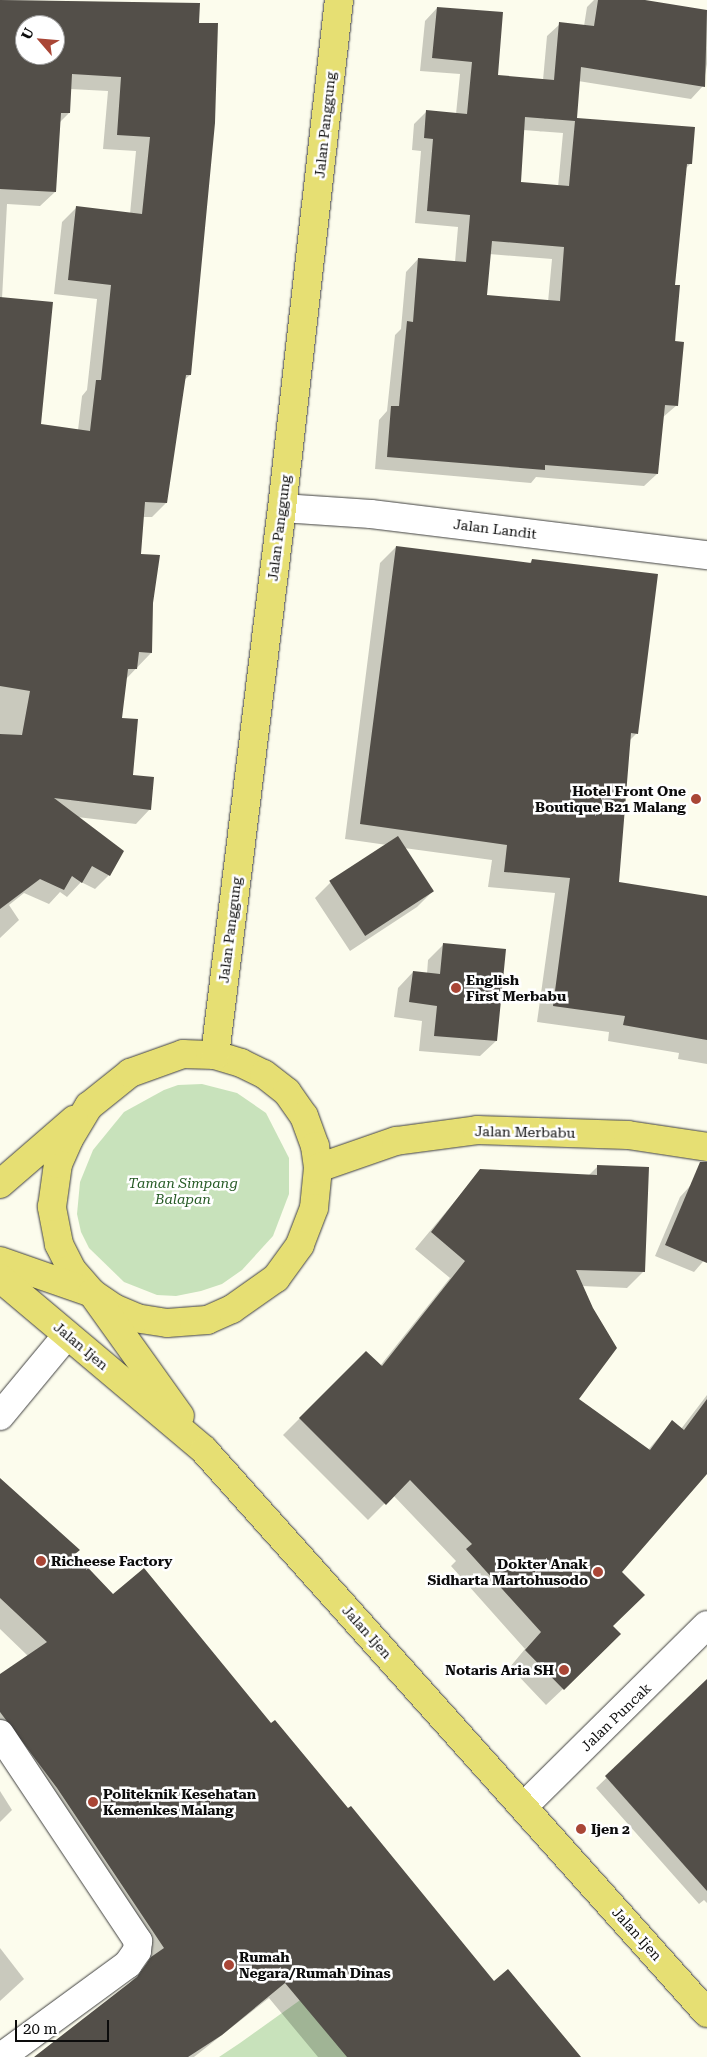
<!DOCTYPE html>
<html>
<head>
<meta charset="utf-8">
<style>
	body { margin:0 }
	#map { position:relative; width:707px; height:2057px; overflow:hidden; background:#fcfced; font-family:"Roboto Serif",serif }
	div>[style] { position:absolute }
	.green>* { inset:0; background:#c8e2bb }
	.shadow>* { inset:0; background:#0003 }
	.building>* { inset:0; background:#534f49; transform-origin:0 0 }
	.roads { filter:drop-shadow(0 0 1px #3f3f3f) drop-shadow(0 0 1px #3f3f3f) }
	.minor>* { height:28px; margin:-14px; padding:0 14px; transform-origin:14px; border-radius:14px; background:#fff }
	.major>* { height:28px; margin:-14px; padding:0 14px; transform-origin:14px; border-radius:14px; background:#e6df73 }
	.dots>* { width:14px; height:14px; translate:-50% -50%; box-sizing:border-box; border:2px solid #fff; border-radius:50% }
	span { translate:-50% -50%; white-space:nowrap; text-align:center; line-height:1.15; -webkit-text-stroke:5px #fff; paint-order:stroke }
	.street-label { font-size:14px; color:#0c0c0c }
	.poi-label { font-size:14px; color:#0c0c0c; font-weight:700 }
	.right { translate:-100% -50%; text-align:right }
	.left { translate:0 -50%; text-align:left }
	.park-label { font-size:14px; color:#265a25; font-style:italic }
	.north { position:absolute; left:15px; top:15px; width:50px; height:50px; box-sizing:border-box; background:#fff; border:1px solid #9e9e9e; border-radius:50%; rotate:297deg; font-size:14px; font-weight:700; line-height:20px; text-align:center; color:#0c0c0c }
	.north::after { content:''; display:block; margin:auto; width:18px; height:22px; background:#a94636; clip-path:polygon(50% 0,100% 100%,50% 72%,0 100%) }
	.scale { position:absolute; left:15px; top:2020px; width:94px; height:22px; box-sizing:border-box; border:2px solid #0c0c0c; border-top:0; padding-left:6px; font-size:15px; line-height:18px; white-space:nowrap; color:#0c0c0c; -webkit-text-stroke:4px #fff; paint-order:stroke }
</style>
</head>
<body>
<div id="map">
	<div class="green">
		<div style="clip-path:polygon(202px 1084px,237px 1093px,266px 1113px,289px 1158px,289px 1194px,273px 1236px,242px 1270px,222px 1284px,201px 1291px,176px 1296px,157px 1295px,124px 1282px,89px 1248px,81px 1232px,77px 1214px,80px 1182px,93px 1150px,124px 1112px,164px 1090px,178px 1085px)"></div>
		<div style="clip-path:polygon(303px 1998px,360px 2057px,219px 2057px,240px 2043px)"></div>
	</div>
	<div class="shadow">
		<div style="clip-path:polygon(evenodd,0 0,198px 4px,190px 375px,183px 381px,166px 503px,152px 517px,143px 517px,139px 555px,152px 603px,151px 653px,126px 679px,121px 719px,132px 776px,150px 809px,136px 824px,77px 817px,109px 875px,95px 889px,81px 882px,67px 897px,60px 892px,49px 904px,24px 893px,9px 905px,19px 920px,0 938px,0 0,25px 25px,55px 25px,55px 55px,25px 55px,25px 25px,0 0,70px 89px,108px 91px,103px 149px,136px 151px,130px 214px,76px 208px,62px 222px,54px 294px,97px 299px,87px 390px,82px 396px,78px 430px,39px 425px,2px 299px,7px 204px,40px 206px,55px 192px,60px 122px,69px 113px,70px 89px)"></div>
		<div style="clip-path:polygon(evenodd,594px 0,637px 0,707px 11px,707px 64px,703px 86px,691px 99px,578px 81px,575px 119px,691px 163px,685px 169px,674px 286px,677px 405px,662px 418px,657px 474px,644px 486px,536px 477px,531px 483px,375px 469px,379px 420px,387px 411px,395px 335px,401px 329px,406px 272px,418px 259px,455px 262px,458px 227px,415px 223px,421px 151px,412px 150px,414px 124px,427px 111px,456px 114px,460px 74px,420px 71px,425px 21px,437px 8px,496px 76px,543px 80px,547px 36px,560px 24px,584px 26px,587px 7px,594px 0,523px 130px,563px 133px,558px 187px,519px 183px,523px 130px,594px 0,489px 254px,552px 259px,548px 302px,485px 296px,489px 254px)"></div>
		<div style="clip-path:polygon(396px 547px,529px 564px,532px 560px,637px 733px,629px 741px,618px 883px,707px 898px,707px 1064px,678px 1059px,679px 1053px,608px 1041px,609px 1032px,537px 1022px,555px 893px,488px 887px,492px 860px,404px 848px,433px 891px,417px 907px,350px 951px,315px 898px,331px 882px,387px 845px,345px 839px,380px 563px)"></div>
		<div style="clip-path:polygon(444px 944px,496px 1041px,480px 1056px,419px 1051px,422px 1021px,394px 1017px,398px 988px,413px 972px,427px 974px,428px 960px)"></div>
		<div style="clip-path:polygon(598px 1166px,644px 1271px,627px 1288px,582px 1286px,578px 1399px,648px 1450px,672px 1422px,681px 1429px,707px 1395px,707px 1472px,621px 1572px,612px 1626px,603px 1651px,546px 1705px,510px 1667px,525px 1649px,451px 1566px,456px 1561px,393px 1495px,368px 1520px,283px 1435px,366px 1352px,380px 1366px,450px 1278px,415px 1249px,481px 1170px,588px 1176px)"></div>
		<div style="clip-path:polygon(690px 1186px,707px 1193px,707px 1257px,694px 1272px,655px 1256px,680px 1197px)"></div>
		<div style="clip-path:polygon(0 1492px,74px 1554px,113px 1595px,271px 1725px,494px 1982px,579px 2057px,318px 2057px,269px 1998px,194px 2057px,36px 2057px,128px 1985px,147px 1963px,41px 1805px,0 1749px,0 1676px,28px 1656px,0 1629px)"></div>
		<div style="clip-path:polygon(707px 1681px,707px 1903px,704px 1900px,699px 1904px,596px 1788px)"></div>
		<div style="clip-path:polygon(0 1791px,12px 1810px,0 1822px)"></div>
		<div style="clip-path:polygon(0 1948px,24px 1979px,0 2001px)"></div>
	</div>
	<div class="building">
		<div style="clip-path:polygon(evenodd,0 0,200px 3px,199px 23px,218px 23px,215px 123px,191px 375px,186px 375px,167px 503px,145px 502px,141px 554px,160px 555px,153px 603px,152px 653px,139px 652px,137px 669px,128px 669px,122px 718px,138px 719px,133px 775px,154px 777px,151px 810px,54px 798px,124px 851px,110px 876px,92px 866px,82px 883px,72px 876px,64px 890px,40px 879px,0 909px,0 734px,22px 735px,30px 691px,0 686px,0 297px,53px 302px,41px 424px,90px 431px,96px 380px,101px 380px,111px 285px,68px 280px,76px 206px,142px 214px,150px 137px,117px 135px,121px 77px,72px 74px,70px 113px,61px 113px,56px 192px,0 189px,0 0,25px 25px,55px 25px,55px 55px,25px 55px,25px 25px)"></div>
		<div style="clip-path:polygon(evenodd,598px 0,645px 0,707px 10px,705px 87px,581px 67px,577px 118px,695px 127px,692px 164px,687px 164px,675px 285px,680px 285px,675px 341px,684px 342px,678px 406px,665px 405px,658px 474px,545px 465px,545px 470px,387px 457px,391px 406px,399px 406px,407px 321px,413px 322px,418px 258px,466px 262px,470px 215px,427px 211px,433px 139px,424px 138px,426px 110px,467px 114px,472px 62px,432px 58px,437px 7px,503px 12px,498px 75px,554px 80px,559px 22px,594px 26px,598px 0,525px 117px,575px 121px,569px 186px,521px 182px,525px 117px,598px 0,492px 241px,564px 247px,560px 301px,487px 295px,492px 241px)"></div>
		<div style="clip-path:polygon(396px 546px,531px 563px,532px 559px,658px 574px,638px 734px,631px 733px,619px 882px,707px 896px,707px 1040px,623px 1025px,625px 1016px,553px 1006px,570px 878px,504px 872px,507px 845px,360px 824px)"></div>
		<div style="left:398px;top:836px;width:66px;height:82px;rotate:57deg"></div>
		<div style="clip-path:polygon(443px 943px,506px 949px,497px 1041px,434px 1036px,437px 1006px,409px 1002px,413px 971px,440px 974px)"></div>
		<div style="clip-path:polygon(700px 1162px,707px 1162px,707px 1263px,665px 1245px)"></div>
		<div style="clip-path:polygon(597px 1165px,649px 1167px,645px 1272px,576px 1270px,593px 1308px,617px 1348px,579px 1399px,650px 1450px,672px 1420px,684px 1430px,707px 1399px,707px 1474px,622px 1572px,645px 1595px,613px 1626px,621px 1634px,564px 1690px,525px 1650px,541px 1632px,466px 1549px,472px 1544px,410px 1480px,386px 1505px,299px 1418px,366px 1351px,382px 1366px,465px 1261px,431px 1232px,480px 1169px,597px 1175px)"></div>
		<div style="clip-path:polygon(0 1478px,80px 1550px,75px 1554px,113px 1594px,144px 1568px,271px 1723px,275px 1720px,348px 1808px,351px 1806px,494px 1981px,508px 1969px,581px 2057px,347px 2057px,285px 1983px,222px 2035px,188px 2057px,34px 2057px,137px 1977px,151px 1957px,164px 1948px,57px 1788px,0 1712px,0 1674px,47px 1642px,0 1598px)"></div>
		<div style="clip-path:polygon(707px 1679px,707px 1891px,605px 1776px)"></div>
	</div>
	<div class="roads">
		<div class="minor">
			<div style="left:282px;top:508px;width:89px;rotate:3.9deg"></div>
			<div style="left:371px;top:514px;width:338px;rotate:7deg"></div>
			<div style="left:0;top:1416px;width:105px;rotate:-50.4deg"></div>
			<div style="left:0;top:1734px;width:249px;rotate:56.3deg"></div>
			<div style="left:138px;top:1941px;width:10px;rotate:96deg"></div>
			<div style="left:137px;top:1951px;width:16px;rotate:125deg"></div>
			<div style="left:128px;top:1964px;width:157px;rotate:143.8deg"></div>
			<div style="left:524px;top:1806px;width:257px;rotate:-44.7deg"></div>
		</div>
		<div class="major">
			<div style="left:183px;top:1054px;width:32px;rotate:2deg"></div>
			<div style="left:215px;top:1055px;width:27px;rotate:17deg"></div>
			<div style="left:241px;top:1063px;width:25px;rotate:26deg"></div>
			<div style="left:264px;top:1074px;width:29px;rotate:38deg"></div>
			<div style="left:287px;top:1092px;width:29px;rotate:55deg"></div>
			<div style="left:304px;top:1116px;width:32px;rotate:70deg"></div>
			<div style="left:315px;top:1146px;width:22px;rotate:82deg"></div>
			<div style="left:318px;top:1168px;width:40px;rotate:95.7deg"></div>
			<div style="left:314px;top:1208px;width:40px;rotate:111deg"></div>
			<div style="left:300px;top:1245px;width:41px;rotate:126deg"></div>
			<div style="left:276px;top:1278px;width:54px;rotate:144.8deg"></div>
			<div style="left:232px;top:1309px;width:27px;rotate:156deg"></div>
			<div style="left:207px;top:1320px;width:40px;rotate:175.7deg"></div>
			<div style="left:167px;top:1323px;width:30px;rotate:-171deg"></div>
			<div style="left:137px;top:1318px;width:25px;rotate:-157deg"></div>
			<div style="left:114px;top:1308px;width:27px;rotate:-146deg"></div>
			<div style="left:92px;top:1293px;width:30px;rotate:-131deg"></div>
			<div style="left:72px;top:1270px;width:29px;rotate:-117deg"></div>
			<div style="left:59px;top:1244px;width:38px;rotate:-101deg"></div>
			<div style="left:52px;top:1207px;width:43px;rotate:-82.1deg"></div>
			<div style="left:58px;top:1164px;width:27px;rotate:-66deg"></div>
			<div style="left:69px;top:1139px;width:39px;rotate:-59deg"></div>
			<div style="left:89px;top:1106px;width:53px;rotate:-38.8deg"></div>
			<div style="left:130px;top:1073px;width:56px;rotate:-19.7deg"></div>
			<div style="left:215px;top:1055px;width:551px;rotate:-83.02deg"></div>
			<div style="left:282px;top:508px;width:511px;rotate:-83.6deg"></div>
			<div style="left:318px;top:1168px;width:83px;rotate:-19.1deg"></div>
			<div style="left:396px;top:1141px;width:82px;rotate:-7.7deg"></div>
			<div style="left:477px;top:1130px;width:151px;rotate:1.9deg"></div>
			<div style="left:628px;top:1135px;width:80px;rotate:8.6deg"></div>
			<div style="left:0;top:1184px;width:98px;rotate:-40.9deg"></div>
			<div style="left:0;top:1261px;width:97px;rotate:19.2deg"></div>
			<div style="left:92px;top:1293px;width:151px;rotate:54.4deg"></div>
			<div style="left:0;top:1278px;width:267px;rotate:40.1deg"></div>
			<div style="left:204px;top:1450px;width:755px;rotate:48.22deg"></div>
		</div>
	</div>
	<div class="dots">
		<div style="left:696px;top:799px;background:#a94636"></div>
		<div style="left:456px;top:988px;background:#a94636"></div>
		<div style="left:41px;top:1561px;background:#a94636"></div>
		<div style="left:598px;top:1572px;background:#a94636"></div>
		<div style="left:564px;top:1670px;background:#a94636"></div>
		<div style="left:93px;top:1802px;background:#a94636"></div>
		<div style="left:581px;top:1829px;background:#a94636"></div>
		<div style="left:229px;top:1965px;background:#a94636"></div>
	</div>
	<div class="street-label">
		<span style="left:325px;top:125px;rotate:-84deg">Jalan Panggung</span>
		<span style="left:279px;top:528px;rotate:-83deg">Jalan Panggung</span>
		<span style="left:495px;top:529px;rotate:7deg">Jalan Landit</span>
		<span style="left:230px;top:930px;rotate:-83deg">Jalan Panggung</span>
		<span style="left:525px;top:1132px;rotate:1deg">Jalan Merbabu</span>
		<span style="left:81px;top:1346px;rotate:40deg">Jalan Ijen</span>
		<span style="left:367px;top:1632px;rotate:48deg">Jalan Ijen</span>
		<span style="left:616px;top:1717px;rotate:-44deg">Jalan Puncak</span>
		<span style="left:637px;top:1934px;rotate:48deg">Jalan Ijen</span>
	</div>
	<div class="poi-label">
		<span class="right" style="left:686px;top:799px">Hotel Front One<br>Boutique B21 Malang</span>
		<span class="left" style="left:466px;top:988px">English<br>First Merbabu</span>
		<span class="left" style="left:51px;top:1561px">Richeese Factory</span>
		<span class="right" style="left:588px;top:1572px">Dokter Anak<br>Sidharta Martohusodo</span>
		<span class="right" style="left:554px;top:1670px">Notaris Aria SH</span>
		<span class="left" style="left:103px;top:1802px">Politeknik Kesehatan<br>Kemenkes Malang</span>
		<span class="left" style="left:591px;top:1829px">Ijen 2</span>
		<span class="left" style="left:239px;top:1965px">Rumah<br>Negara/Rumah Dinas</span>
	</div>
	<div class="park-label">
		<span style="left:183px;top:1191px">Taman Simpang<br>Balapan</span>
	</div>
	<div class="north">U</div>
	<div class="scale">20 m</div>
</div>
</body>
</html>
